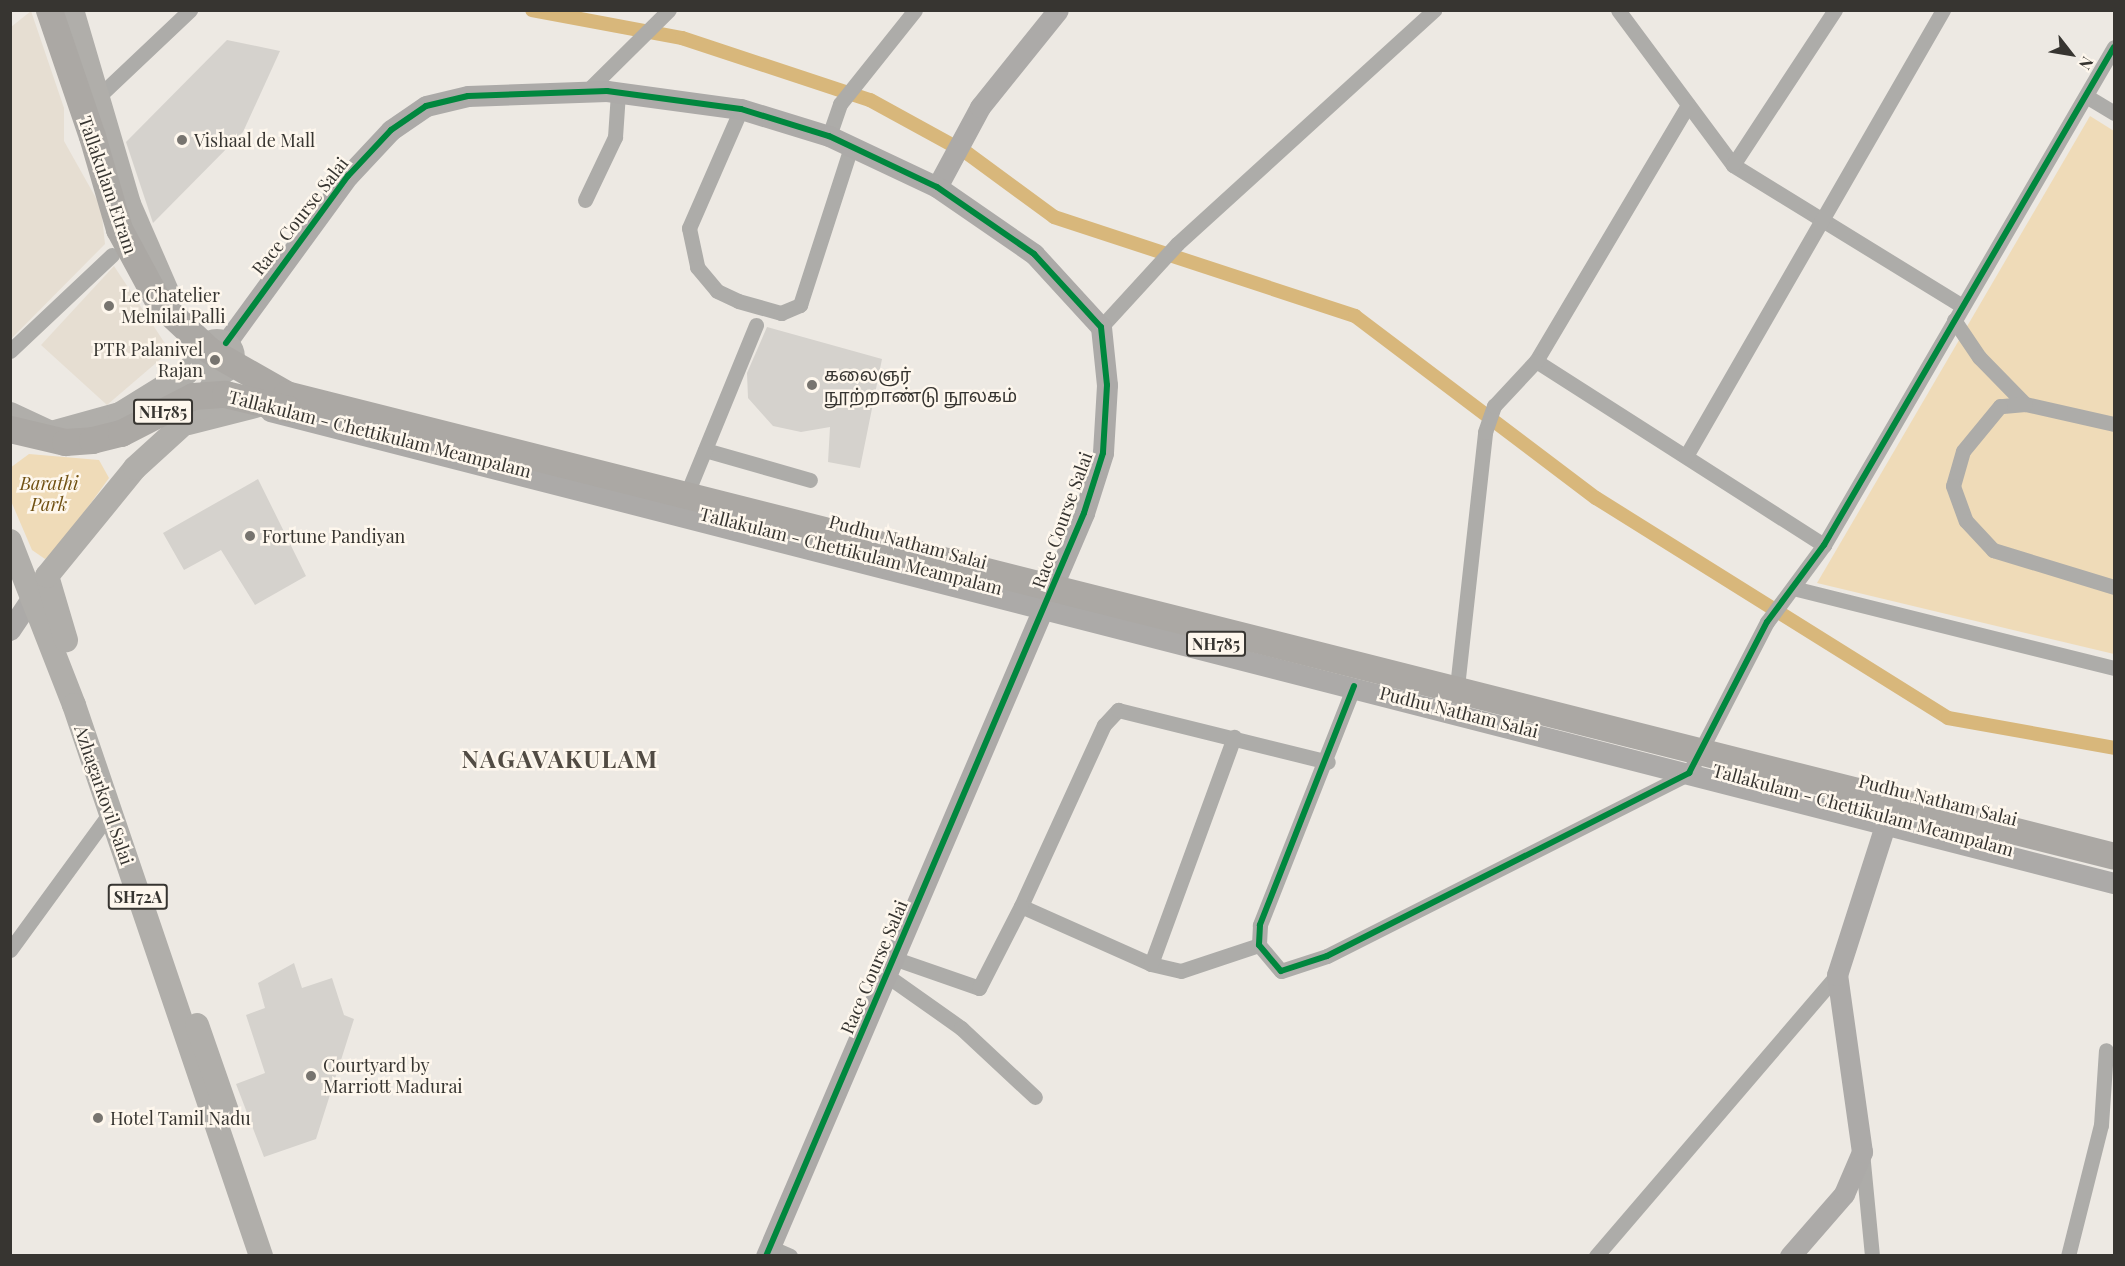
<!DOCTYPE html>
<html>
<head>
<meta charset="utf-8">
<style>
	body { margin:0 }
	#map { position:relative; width:2125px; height:1266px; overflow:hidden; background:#ede9e3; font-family:"Playfair Display","Noto Sans Tamil",serif }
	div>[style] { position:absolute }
	.built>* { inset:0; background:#e6ded2 }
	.green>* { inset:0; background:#efdbb8 }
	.canal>* { height:14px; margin:-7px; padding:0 7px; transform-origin:7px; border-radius:7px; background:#d8b77b }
	.building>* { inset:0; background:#d5d2cd }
	.street>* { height:15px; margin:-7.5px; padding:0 7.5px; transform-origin:7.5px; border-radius:7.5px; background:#adaca9 }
	.secondary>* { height:21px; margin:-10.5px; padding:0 10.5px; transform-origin:10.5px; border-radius:10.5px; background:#acaaa8 }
	.primary>* { height:24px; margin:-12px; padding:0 12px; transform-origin:12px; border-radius:12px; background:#b0aeaa }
	.primary>.ring { margin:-12px; padding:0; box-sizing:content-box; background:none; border:24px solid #b0aeaa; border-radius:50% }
	.highway>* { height:27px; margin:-13.5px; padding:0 13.5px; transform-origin:13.5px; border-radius:13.5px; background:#aba8a4 }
	.highway-bridge>* { height:27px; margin:-13.5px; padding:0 13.5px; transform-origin:13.5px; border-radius:13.5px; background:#aba8a4 }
	.cycleway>* { height:6px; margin:-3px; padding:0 3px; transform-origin:3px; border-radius:3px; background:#00873e }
	.dots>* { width:16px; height:16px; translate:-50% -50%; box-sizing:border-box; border:3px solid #fef7ed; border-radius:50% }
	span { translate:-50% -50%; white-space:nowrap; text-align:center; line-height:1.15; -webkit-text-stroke:5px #fef7ed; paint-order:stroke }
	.shield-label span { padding:2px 4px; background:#fef7ed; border:2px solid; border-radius:4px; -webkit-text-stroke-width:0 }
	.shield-label { font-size:16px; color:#373531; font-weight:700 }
	.poi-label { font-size:18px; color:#373531 }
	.left { translate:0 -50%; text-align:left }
	.right { translate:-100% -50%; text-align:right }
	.street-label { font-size:18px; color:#373531 }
	.park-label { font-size:18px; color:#705113; font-style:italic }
	.district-label { font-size:24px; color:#514b43; font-weight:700; letter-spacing:1.5px }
	.frame { position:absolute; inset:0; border:12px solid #373531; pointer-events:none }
	.north { position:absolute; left:2041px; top:24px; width:60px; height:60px; -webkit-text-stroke:4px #fef7ed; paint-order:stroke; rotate:121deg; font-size:16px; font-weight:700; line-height:24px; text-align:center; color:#373531 }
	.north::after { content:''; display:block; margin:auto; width:21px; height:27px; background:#373531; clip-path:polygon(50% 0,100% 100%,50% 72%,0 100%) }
</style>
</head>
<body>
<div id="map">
	<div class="built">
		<div style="clip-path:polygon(31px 11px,64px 108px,64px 141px,101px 207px,105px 244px,11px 339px,11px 27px)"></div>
		<div style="clip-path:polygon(114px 266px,170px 351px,107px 405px,41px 345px)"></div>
	</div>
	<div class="green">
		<div style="clip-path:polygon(2090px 116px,2114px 131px,2114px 654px,1817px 583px)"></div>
		<div style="clip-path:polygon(29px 454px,99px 460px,109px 478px,57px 550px,45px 559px,32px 550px,11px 501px,10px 468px)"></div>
	</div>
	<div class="canal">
		<div style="left:532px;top:10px;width:153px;rotate:10.6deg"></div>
		<div style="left:682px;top:38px;width:198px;rotate:18.3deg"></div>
		<div style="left:870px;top:100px;width:111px;rotate:28.7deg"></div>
		<div style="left:967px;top:153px;width:108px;rotate:36.3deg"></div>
		<div style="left:1054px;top:217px;width:317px;rotate:18.2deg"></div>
		<div style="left:1355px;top:316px;width:302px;rotate:37.1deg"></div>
		<div style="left:1596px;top:498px;width:415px;rotate:32deg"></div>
		<div style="left:1948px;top:718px;width:169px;rotate:10.2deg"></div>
	</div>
	<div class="building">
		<div style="clip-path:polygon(227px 40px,280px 51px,243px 132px,153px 223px,126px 142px)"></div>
		<div style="clip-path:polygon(767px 327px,882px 359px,860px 468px,828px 462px,830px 427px,801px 432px,773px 426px,748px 398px,747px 373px)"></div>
		<div style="clip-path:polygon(258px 479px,306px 576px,255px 605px,221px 550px,184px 570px,163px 533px)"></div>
		<div style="clip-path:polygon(294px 963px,302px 988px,332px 978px,344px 1015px,354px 1019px,316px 1139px,264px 1157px,236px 1084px,265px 1073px,246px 1015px,265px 1008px,258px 983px)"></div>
	</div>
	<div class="street">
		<div style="left:1618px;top:10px;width:193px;rotate:53.4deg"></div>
		<div style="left:1733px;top:165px;width:269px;rotate:31.6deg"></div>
		<div style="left:585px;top:93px;width:118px;rotate:-44.7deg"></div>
		<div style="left:2086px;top:96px;width:33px;rotate:31deg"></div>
		<div style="left:98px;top:97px;width:127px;rotate:-43.4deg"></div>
		<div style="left:1688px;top:105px;width:298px;rotate:120.7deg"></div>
		<div style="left:1536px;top:361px;width:342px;rotate:32.6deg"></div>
		<div style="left:741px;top:109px;width:130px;rotate:113.6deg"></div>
		<div style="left:689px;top:228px;width:40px;rotate:78deg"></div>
		<div style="left:697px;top:267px;width:31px;rotate:50deg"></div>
		<div style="left:717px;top:291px;width:23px;rotate:25deg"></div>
		<div style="left:738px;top:301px;width:45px;rotate:15.6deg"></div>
		<div style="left:781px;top:313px;width:21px;rotate:-23deg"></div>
		<div style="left:800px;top:305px;width:166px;rotate:-72.1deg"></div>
		<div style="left:829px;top:136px;width:34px;rotate:-71deg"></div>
		<div style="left:840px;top:104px;width:120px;rotate:-51.4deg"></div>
		<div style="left:1733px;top:165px;width:186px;rotate:-56.7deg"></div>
		<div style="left:585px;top:200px;width:70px;rotate:-64.5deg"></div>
		<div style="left:615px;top:137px;width:44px;rotate:-86.1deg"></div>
		<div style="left:1954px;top:320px;width:45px;rotate:56deg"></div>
		<div style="left:1979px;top:357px;width:66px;rotate:45.6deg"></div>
		<div style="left:1101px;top:327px;width:113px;rotate:-47.5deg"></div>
		<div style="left:1177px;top:244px;width:348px;rotate:-42.3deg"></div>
		<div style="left:10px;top:351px;width:140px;rotate:-43.3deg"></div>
		<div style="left:2114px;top:424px;width:91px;rotate:-167.3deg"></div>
		<div style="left:2025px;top:404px;width:25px;rotate:175deg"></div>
		<div style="left:2000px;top:406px;width:58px;rotate:129.4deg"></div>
		<div style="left:1963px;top:451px;width:36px;rotate:106deg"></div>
		<div style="left:1953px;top:486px;width:37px;rotate:70deg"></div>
		<div style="left:1966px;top:521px;width:40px;rotate:47deg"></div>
		<div style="left:1993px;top:550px;width:127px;rotate:17deg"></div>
		<div style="left:705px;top:450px;width:109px;rotate:15.9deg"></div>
		<div style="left:1686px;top:456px;width:515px;rotate:-60.05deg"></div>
		<div style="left:690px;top:486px;width:174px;rotate:-67.7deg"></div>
		<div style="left:1793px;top:588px;width:331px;rotate:14deg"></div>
		<div style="left:1354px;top:686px;width:257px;rotate:111.5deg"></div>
		<div style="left:1260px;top:925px;width:20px;rotate:93deg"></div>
		<div style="left:1259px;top:945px;width:34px;rotate:50deg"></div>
		<div style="left:1281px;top:971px;width:48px;rotate:-18.1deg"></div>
		<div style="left:1327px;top:956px;width:406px;rotate:-26.8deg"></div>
		<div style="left:1689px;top:773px;width:170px;rotate:-62.7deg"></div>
		<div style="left:1767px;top:622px;width:96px;rotate:-53.5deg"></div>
		<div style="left:1824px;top:545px;width:576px;rotate:-59.79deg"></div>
		<div style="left:1456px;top:696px;width:266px;rotate:-83.7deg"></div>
		<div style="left:1485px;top:432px;width:28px;rotate:-71deg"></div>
		<div style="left:1494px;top:406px;width:62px;rotate:-47deg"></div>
		<div style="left:1259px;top:945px;width:82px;rotate:161.6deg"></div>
		<div style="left:1181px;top:971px;width:31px;rotate:-167deg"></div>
		<div style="left:1151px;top:964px;width:142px;rotate:-156deg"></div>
		<div style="left:1021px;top:906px;width:199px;rotate:-65.4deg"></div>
		<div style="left:1104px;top:725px;width:21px;rotate:-47deg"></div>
		<div style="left:1118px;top:710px;width:216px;rotate:13.9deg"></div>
		<div style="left:10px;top:950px;width:170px;rotate:-53.9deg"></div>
		<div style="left:893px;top:958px;width:91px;rotate:19.2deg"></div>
		<div style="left:979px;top:988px;width:92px;rotate:-62.9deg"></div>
		<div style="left:1151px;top:964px;width:242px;rotate:-69.9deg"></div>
		<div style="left:886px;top:975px;width:92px;rotate:35.2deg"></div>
		<div style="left:961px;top:1028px;width:101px;rotate:43deg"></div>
		<div style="left:1862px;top:1152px;width:104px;rotate:84.5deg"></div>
		<div style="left:770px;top:1247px;width:22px;rotate:24deg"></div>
		<div style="left:1596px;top:1256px;width:370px;rotate:-49.4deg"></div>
		<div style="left:2068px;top:1256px;width:135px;rotate:-75.9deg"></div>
		<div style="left:2101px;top:1125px;width:75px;rotate:-86.2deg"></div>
	</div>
	<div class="secondary">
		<div style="left:937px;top:187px;width:91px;rotate:-61.7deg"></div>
		<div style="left:980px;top:107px;width:124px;rotate:-51.2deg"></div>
		<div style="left:226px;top:343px;width:207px;rotate:-53.9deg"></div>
		<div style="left:348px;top:176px;width:63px;rotate:-46.9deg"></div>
		<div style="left:391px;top:130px;width:42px;rotate:-34.4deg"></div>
		<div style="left:426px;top:106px;width:43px;rotate:-13.4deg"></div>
		<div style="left:468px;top:96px;width:139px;rotate:-2.1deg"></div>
		<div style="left:607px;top:91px;width:135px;rotate:7.7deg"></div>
		<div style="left:741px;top:109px;width:92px;rotate:17.1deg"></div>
		<div style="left:829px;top:136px;width:119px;rotate:25.3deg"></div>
		<div style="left:937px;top:187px;width:118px;rotate:34.6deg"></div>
		<div style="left:1034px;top:254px;width:99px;rotate:47.5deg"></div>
		<div style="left:1101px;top:327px;width:58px;rotate:84.1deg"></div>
		<div style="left:1107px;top:385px;width:68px;rotate:93.4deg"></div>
		<div style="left:1103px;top:453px;width:63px;rotate:107.6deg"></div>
		<div style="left:1084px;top:513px;width:808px;rotate:113.17deg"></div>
		<div style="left:270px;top:411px;width:1903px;rotate:14.36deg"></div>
		<div style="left:10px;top:630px;width:54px;rotate:-56.3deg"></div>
		<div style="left:1790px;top:1256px;width:82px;rotate:-48.9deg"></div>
		<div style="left:1844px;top:1194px;width:46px;rotate:-66.8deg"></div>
		<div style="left:1862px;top:1152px;width:179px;rotate:-98deg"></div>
		<div style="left:1837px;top:975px;width:170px;rotate:-72.2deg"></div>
	</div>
	<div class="primary">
		<div style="left:72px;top:10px;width:202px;rotate:73.6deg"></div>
		<div style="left:129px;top:204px;width:93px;rotate:66.5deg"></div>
		<div class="ring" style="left:201px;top:341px;width:8px;height:8px"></div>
		<div style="left:10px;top:414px;width:45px;rotate:24.9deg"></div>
		<div style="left:51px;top:433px;width:72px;rotate:-15.4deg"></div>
		<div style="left:120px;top:414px;width:78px;rotate:-31.8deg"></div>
		<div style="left:186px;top:373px;width:23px;rotate:-49deg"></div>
		<div style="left:188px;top:423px;width:69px;rotate:-14.2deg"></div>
		<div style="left:10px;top:541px;width:176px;rotate:68.7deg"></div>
		<div style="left:74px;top:705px;width:582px;rotate:71.25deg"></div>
		<div style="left:47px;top:576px;width:67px;rotate:73.5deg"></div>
		<div style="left:47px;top:576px;width:139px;rotate:-50.8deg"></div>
		<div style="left:135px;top:468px;width:89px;rotate:-42.3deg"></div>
		<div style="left:201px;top:408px;width:38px;rotate:-63deg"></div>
		<div style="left:197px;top:1025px;width:91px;rotate:70.8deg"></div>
	</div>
	<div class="highway">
		<div style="left:49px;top:10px;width:133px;rotate:71.2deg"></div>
	</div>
	<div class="highway-bridge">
		<div style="left:92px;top:136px;width:97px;rotate:73.8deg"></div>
		<div style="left:119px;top:229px;width:84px;rotate:61.6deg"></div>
		<div style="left:159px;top:303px;width:69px;rotate:43.2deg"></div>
		<div style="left:209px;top:350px;width:89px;rotate:29.7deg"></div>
		<div style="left:286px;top:394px;width:1885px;rotate:14.18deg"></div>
		<div style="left:10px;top:429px;width:57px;rotate:13.3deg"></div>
		<div style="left:65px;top:442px;width:27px;rotate:-4deg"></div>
		<div style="left:92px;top:440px;width:30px;rotate:-14deg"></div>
		<div style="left:121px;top:433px;width:81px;rotate:-27.2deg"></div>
		<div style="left:193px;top:396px;width:32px;rotate:-4deg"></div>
		<div style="left:225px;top:394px;width:65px;rotate:13.4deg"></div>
	</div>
	<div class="cycleway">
		<div style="left:226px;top:343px;width:207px;rotate:-53.9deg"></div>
		<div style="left:348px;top:176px;width:63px;rotate:-46.9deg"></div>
		<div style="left:391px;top:130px;width:42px;rotate:-34.4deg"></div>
		<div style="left:426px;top:106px;width:43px;rotate:-13.4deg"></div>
		<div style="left:468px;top:96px;width:139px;rotate:-2.1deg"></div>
		<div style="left:607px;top:91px;width:135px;rotate:7.7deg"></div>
		<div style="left:741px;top:109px;width:92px;rotate:17.1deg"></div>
		<div style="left:829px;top:136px;width:119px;rotate:25.3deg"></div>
		<div style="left:937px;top:187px;width:118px;rotate:34.6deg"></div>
		<div style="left:1034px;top:254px;width:99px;rotate:47.5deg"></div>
		<div style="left:1101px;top:327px;width:58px;rotate:84.1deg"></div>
		<div style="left:1107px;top:385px;width:68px;rotate:93.4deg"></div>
		<div style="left:1103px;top:453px;width:63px;rotate:107.6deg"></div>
		<div style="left:1084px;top:513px;width:808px;rotate:113.17deg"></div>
		<div style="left:1354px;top:686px;width:257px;rotate:111.5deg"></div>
		<div style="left:1260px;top:925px;width:20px;rotate:93deg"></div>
		<div style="left:1259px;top:945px;width:34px;rotate:50deg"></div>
		<div style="left:1281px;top:971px;width:48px;rotate:-18.1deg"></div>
		<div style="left:1327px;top:956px;width:406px;rotate:-26.8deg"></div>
		<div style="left:1689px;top:773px;width:170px;rotate:-62.7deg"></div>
		<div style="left:1767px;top:622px;width:96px;rotate:-53.5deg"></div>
		<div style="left:1824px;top:545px;width:576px;rotate:-59.79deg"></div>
	</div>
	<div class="dots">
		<div style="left:182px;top:140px;background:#77746f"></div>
		<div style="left:109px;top:306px;background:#77746f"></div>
		<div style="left:215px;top:360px;background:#77746f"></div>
		<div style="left:812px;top:385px;background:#77746f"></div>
		<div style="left:250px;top:536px;background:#77746f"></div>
		<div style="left:311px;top:1076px;background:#77746f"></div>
		<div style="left:98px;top:1118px;background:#77746f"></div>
	</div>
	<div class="shield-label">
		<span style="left:163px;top:412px">NH785</span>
		<span style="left:1216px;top:644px">NH785</span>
		<span style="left:138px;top:897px">SH72A</span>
	</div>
	<div class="poi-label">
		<span class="left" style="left:194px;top:140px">Vishaal de Mall</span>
		<span class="left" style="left:121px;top:306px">Le Chatelier<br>Melnilai Palli</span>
		<span class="right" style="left:203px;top:360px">PTR Palanivel<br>Rajan</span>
		<span class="left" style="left:824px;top:385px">கலைஞர்<br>நூற்றாண்டு நூலகம்</span>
		<span class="left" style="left:262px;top:536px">Fortune Pandiyan</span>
		<span class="left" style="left:323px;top:1076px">Courtyard by<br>Marriott Madurai</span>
		<span class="left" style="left:110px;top:1118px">Hotel Tamil Nadu</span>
	</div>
	<div class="street-label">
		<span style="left:108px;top:185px;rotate:71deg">Tallakulam Etram</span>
		<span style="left:300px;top:216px;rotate:-52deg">Race Course Salai</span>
		<span style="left:380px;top:434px;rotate:14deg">Tallakulam - Chettikulam Meampalam</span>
		<span style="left:1062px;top:520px;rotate:-70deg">Race Course Salai</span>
		<span style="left:908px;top:542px;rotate:15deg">Pudhu Natham Salai</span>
		<span style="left:851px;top:551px;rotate:14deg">Tallakulam - Chettikulam Meampalam</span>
		<span style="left:1459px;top:712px;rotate:14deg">Pudhu Natham Salai</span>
		<span style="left:104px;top:795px;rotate:71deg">Azhagarkovil Salai</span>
		<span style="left:1938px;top:800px;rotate:14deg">Pudhu Natham Salai</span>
		<span style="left:1863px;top:810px;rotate:15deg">Tallakulam - Chettikulam Meampalam</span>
		<span style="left:874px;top:967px;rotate:-67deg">Race Course Salai</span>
	</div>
	<div class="park-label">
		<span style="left:49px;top:494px">Barathi<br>Park</span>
	</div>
	<div class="district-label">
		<span style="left:560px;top:759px">NAGAVAKULAM</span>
	</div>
	<div class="frame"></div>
	<div class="north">N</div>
</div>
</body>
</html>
